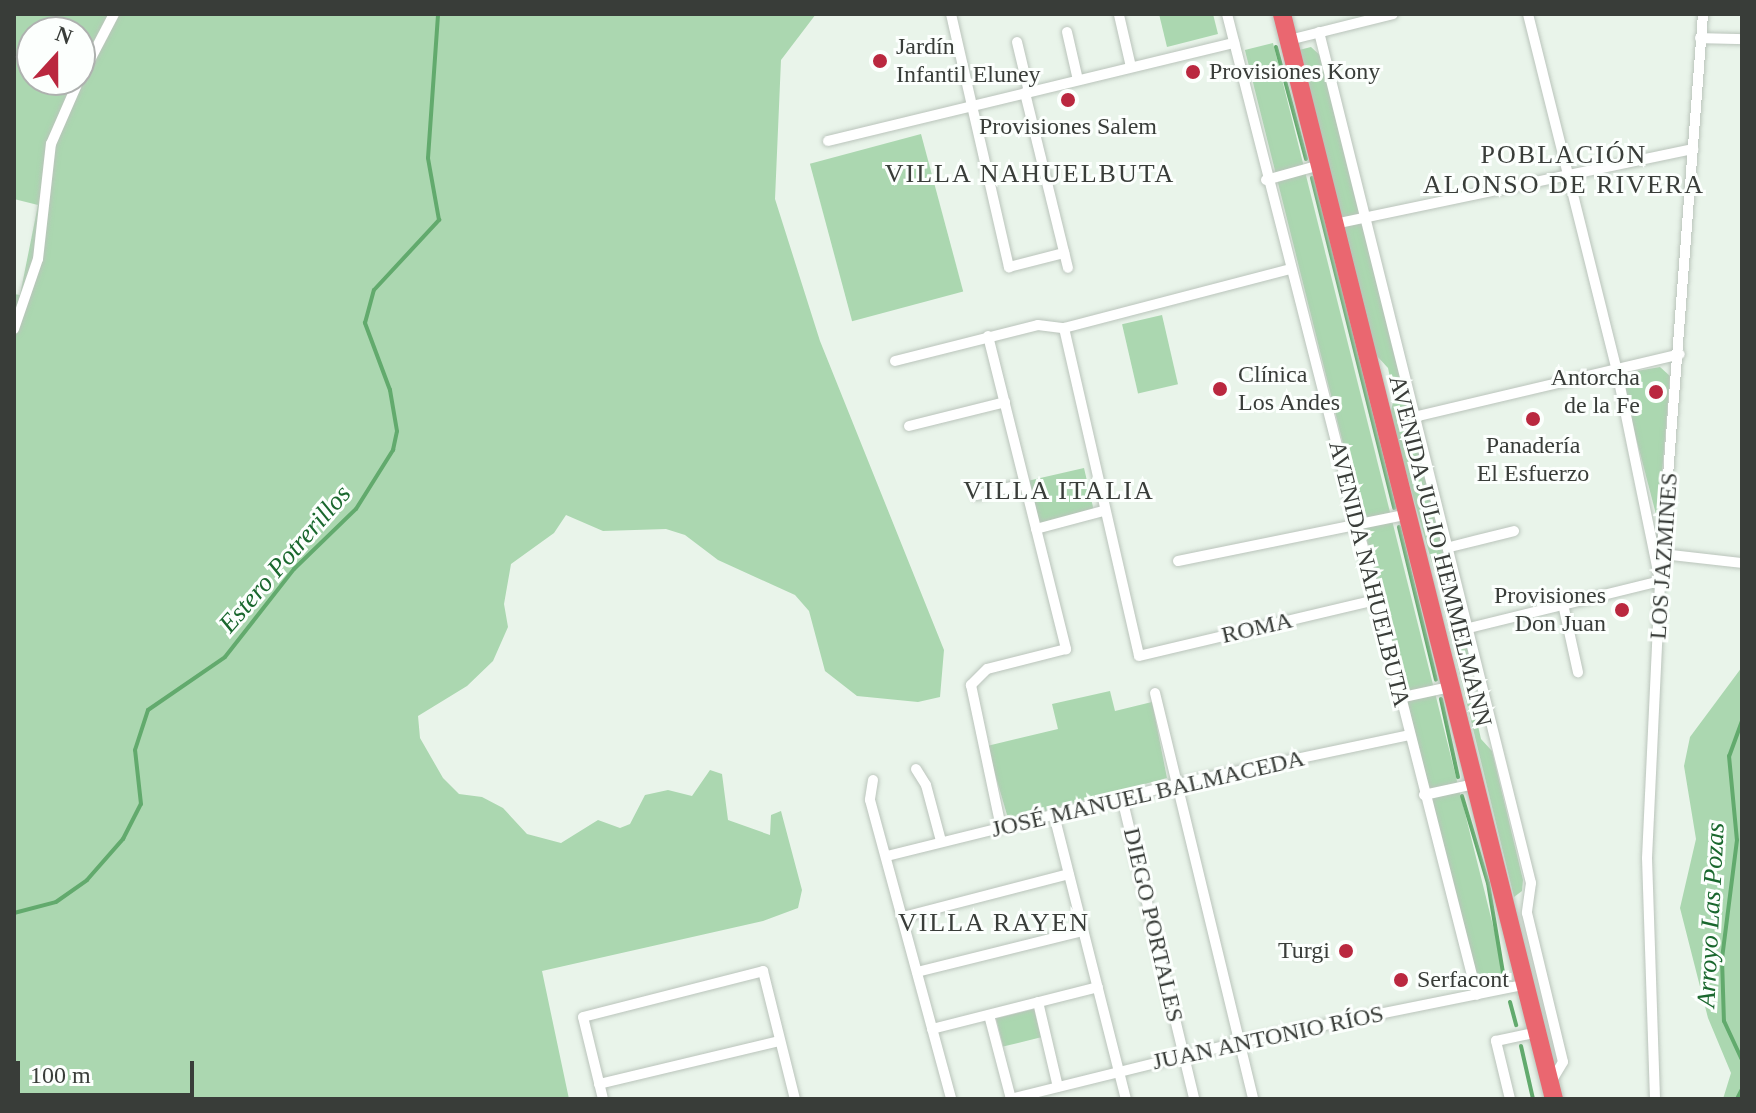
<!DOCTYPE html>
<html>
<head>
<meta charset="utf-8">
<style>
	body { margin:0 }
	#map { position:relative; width:1756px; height:1113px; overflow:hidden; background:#e9f4ea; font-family:"Times New Roman",serif }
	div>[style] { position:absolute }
	.green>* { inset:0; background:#abd7b0; transform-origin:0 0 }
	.stream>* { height:4px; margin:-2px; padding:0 2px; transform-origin:2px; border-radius:2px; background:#62aa6d }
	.roads { filter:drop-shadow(0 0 2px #bac4bb) drop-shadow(0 0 2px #bac4bb) }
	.street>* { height:10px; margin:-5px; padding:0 5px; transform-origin:5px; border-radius:5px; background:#fff }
	.highway>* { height:18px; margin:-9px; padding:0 9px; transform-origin:9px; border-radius:9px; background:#ea6770 }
	.dots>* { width:22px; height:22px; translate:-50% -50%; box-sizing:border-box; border:4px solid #fcfffd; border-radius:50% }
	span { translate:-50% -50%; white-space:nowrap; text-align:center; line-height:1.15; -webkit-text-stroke:6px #fcfffd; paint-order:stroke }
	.poi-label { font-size:24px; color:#393d39 }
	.left { translate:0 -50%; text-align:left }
	.right { translate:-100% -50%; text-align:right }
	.street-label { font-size:24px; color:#393d39 }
	.neighbourhood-label { font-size:26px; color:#393d39; letter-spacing:2px }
	.water-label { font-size:26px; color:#19672d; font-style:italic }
	.frame { position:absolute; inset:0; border:16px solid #393d39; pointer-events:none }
	.north { position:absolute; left:16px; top:16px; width:80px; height:80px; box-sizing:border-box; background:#fcfffd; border:2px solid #aeb1af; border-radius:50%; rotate:21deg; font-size:22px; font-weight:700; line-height:32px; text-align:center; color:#393d39 }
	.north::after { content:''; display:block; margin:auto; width:28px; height:36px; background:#ba283f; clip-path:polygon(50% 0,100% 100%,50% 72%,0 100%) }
	.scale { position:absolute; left:16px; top:1061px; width:178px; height:36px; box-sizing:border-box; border:4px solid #393d39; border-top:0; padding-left:10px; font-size:24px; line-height:28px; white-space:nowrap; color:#393d39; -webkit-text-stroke:6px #fcfffd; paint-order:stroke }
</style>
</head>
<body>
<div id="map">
	<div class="green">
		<div style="clip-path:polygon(evenodd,14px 14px,816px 14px,781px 60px,775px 199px,820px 341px,944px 650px,940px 697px,918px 702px,857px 696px,825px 671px,809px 611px,795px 595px,718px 560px,685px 535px,666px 529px,603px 531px,566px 515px,554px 533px,511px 564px,504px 604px,508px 627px,493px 661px,467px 686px,418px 716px,420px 738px,443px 778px,459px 794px,482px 797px,503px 808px,527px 834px,561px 843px,598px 820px,620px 828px,630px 824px,645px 795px,668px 790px,692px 796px,710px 770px,722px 774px,728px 820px,770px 835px,771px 815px,781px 811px,802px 890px,798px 908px,763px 921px,542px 971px,569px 1099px,14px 1099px,14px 294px,20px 295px,38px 205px,14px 199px,14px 14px,32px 32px,80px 32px,80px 80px,32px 80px,32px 32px)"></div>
		<div style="clip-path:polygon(1159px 14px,1213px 14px,1218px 34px,1167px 47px)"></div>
		<div style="left:1273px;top:43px;width:963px;height:29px;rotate:76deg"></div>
		<div style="clip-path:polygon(1311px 47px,1323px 58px,1469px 655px,1464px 665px,1481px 739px,1492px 751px,1523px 880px,1522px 891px,1514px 897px,1436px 577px,1390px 416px,1394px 397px,1388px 368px,1376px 355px,1299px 50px)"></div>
		<div style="left:921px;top:134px;width:163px;height:115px;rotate:75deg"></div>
		<div style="left:1162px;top:315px;width:71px;height:41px;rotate:77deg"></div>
		<div style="clip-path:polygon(1660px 367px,1670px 376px,1658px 522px,1621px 380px,1625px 373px)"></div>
		<div style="left:1084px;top:468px;width:44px;height:56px;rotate:77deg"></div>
		<div style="clip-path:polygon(1742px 667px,1742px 1099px,1723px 1099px,1731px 1073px,1708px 1018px,1680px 908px,1696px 839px,1684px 766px,1690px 737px)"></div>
		<div style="clip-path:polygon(1110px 691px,1115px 711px,1152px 702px,1167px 778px,1019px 818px,1007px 815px,987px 746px,1058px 729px,1052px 704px)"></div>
		<div style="left:1034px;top:1009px;width:29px;height:39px;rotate:76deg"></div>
	</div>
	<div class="stream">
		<div style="left:1276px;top:47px;width:116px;rotate:75deg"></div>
		<div style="left:1312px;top:178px;width:340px;rotate:76deg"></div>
		<div style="left:1399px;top:527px;width:157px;rotate:76.4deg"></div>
		<div style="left:1441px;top:699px;width:80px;rotate:77.7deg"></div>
		<div style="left:1742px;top:721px;width:37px;rotate:110deg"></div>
		<div style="left:1729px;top:756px;width:84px;rotate:84.6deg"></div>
		<div style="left:1737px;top:840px;width:120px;rotate:97.2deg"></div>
		<div style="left:1722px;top:959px;width:62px;rotate:88.2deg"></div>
		<div style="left:1724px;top:1021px;width:43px;rotate:65.2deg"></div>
		<div style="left:1462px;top:796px;width:91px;rotate:73.4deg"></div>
		<div style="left:1488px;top:883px;width:91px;rotate:80.5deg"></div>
		<div style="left:14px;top:913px;width:43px;rotate:-14.7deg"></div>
		<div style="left:56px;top:902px;width:38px;rotate:-35deg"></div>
		<div style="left:87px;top:880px;width:55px;rotate:-48.7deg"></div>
		<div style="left:123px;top:839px;width:39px;rotate:-63deg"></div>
		<div style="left:141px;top:804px;width:54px;rotate:-96.3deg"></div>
		<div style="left:135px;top:750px;width:42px;rotate:-72deg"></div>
		<div style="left:148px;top:710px;width:93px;rotate:-34.5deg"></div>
		<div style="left:225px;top:657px;width:112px;rotate:-51.9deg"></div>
		<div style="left:294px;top:569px;width:86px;rotate:-44.1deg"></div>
		<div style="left:356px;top:509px;width:70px;rotate:-57.9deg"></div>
		<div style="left:393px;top:450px;width:19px;rotate:-78deg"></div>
		<div style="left:397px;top:431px;width:42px;rotate:-99.7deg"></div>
		<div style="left:390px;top:390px;width:72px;rotate:-110.5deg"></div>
		<div style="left:365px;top:323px;width:34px;rotate:-75deg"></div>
		<div style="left:374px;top:290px;width:96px;rotate:-47.1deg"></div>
		<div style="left:439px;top:220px;width:63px;rotate:-100.1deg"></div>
		<div style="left:428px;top:158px;width:144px;rotate:-86deg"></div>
		<div style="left:1510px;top:1002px;width:24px;rotate:75deg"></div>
		<div style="left:1521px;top:1046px;width:54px;rotate:77.2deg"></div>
		<div style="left:1737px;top:1099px;width:11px;rotate:-63deg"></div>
	</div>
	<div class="roads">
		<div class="street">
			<div style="left:951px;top:14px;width:260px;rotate:77.1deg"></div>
			<div style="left:1009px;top:267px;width:57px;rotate:-14.3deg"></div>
			<div style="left:1227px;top:14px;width:1012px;rotate:75.7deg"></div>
			<div style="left:1119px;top:15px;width:53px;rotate:77deg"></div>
			<div style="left:1067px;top:32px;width:49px;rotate:77.1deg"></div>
			<div style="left:1319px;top:32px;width:877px;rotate:76.01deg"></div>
			<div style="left:1531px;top:883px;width:30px;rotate:98deg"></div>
			<div style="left:1527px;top:913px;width:153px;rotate:76.4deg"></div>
			<div style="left:1563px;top:1062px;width:26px;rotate:121deg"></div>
			<div style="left:1700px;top:38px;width:42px;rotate:1.4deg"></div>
			<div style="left:1289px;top:40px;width:107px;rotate:-14deg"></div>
			<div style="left:1017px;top:42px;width:51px;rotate:76.5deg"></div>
			<div style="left:80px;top:79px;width:73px;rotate:-62.4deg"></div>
			<div style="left:1025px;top:93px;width:180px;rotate:76.2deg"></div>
			<div style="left:828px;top:141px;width:418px;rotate:-13.6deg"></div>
			<div style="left:1266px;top:180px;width:56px;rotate:-15.5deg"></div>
			<div style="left:1334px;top:224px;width:367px;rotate:-11.8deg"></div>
			<div style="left:1064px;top:328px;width:336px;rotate:77.1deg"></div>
			<div style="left:1139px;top:656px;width:243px;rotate:-13.3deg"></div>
			<div style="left:1064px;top:328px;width:234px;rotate:-14.6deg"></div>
			<div style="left:14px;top:329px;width:74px;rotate:-71.1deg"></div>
			<div style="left:38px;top:259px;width:116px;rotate:-83.6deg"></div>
			<div style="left:51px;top:144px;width:70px;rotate:-66.4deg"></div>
			<div style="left:988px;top:336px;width:323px;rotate:76deg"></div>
			<div style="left:1066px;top:649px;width:81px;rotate:165.8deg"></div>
			<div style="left:987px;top:669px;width:23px;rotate:135deg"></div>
			<div style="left:971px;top:685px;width:145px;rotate:78.1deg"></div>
			<div style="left:895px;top:361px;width:147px;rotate:-14.1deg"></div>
			<div style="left:1038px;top:325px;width:26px;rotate:7deg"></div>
			<div style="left:1414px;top:417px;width:273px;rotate:-13.3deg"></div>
			<div style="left:909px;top:426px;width:99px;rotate:-14deg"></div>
			<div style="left:977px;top:495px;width:48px;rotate:-13.2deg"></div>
			<div style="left:1036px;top:529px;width:69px;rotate:-15deg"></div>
			<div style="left:1450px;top:547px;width:66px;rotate:-14deg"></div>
			<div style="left:1663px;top:554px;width:80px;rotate:6.5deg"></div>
			<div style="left:1178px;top:561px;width:232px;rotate:-11.5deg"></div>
			<div style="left:1563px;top:604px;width:70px;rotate:77.6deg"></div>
			<div style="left:1469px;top:628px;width:197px;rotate:-13.8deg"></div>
			<div style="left:1660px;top:581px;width:218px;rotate:-101.6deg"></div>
			<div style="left:1616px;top:367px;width:364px;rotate:-104deg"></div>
			<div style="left:1155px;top:693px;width:418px;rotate:76.4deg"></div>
			<div style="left:1399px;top:698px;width:52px;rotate:-12.2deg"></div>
			<div style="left:916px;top:769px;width:19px;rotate:58deg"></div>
			<div style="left:926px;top:785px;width:58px;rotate:75deg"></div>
			<div style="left:873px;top:780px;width:20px;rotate:99deg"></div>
			<div style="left:870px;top:800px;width:310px;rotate:74.8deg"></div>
			<div style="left:1424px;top:795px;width:51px;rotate:-12.4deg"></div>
			<div style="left:1122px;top:798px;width:309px;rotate:76.5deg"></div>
			<div style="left:1054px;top:815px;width:293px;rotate:75.8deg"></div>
			<div style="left:887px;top:856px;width:299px;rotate:-13.9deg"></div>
			<div style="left:1177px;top:784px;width:237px;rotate:-11.9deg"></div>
			<div style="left:903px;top:917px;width:171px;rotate:-14.5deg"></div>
			<div style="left:917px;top:972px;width:171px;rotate:-13.9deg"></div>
			<div style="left:1038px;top:1002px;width:87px;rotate:76.8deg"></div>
			<div style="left:989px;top:1015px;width:87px;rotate:75.3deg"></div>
			<div style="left:932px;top:1029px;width:171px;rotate:-14.2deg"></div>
			<div style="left:599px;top:1084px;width:186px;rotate:-13.4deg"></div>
			<div style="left:603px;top:1099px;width:84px;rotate:-103.7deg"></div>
			<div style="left:583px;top:1017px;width:186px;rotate:-14.3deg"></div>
			<div style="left:763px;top:971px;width:132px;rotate:76deg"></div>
			<div style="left:1010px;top:1099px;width:237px;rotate:-13.9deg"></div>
			<div style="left:1240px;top:1042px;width:293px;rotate:-11.4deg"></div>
			<div style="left:1510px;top:1099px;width:60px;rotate:-103.6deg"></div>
			<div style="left:1496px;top:1041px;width:43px;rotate:-12.1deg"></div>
			<div style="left:1655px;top:1099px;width:241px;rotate:-91.9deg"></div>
			<div style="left:1647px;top:858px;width:277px;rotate:-87.3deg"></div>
			<div style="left:1660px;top:581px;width:569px;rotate:-85.66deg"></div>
		</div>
		<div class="highway">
			<div style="left:1282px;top:14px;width:1119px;rotate:75.93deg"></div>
		</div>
	</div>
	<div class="dots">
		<div style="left:880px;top:61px;background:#ba283f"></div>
		<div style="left:1193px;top:72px;background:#ba283f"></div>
		<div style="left:1068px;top:100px;background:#ba283f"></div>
		<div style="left:1220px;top:389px;background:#ba283f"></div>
		<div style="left:1656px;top:392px;background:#ba283f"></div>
		<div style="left:1533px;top:419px;background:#ba283f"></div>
		<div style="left:1622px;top:610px;background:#ba283f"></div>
		<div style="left:1346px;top:951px;background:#ba283f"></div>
		<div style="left:1401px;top:980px;background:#ba283f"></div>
	</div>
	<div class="poi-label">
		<span class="left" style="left:896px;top:61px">Jardín<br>Infantil Eluney</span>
		<span class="left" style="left:1209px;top:72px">Provisiones Kony</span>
		<span style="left:1068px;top:127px">Provisiones Salem</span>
		<span class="left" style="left:1238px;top:389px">Clínica<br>Los Andes</span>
		<span class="right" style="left:1640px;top:392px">Antorcha<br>de la Fe</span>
		<span style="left:1533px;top:460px">Panadería<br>El Esfuerzo</span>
		<span class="right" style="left:1606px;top:610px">Provisiones<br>Don Juan</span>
		<span class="right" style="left:1330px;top:951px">Turgi</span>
		<span class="left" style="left:1417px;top:980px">Serfacont</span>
	</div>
	<div class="street-label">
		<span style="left:1440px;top:551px;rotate:76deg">AVENIDA JULIO HEMMELMANN</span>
		<span style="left:1664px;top:556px;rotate:-86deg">LOS JAZMINES</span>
		<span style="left:1369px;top:574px;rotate:76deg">AVENIDA NAHUELBUTA</span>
		<span style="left:1257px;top:628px;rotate:-13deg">ROMA</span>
		<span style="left:1148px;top:794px;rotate:-13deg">JOSÉ MANUEL BALMACEDA</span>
		<span style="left:1153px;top:925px;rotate:77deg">DIEGO PORTALES</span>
		<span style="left:1268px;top:1038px;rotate:-12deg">JUAN ANTONIO RÍOS</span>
	</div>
	<div class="neighbourhood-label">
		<span style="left:1564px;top:170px">POBLACIÓN<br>ALONSO DE RIVERA</span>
		<span style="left:1030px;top:174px">VILLA NAHUELBUTA</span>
		<span style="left:1059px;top:491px">VILLA ITALIA</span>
		<span style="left:994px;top:923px">VILLA RAYEN</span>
	</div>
	<div class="water-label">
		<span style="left:285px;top:559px;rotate:-49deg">Estero Potrerillos</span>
		<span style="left:1711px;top:915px;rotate:-87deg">Arroyo Las Pozas</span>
	</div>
	<div class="frame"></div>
	<div class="north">N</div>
	<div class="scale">100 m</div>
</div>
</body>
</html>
